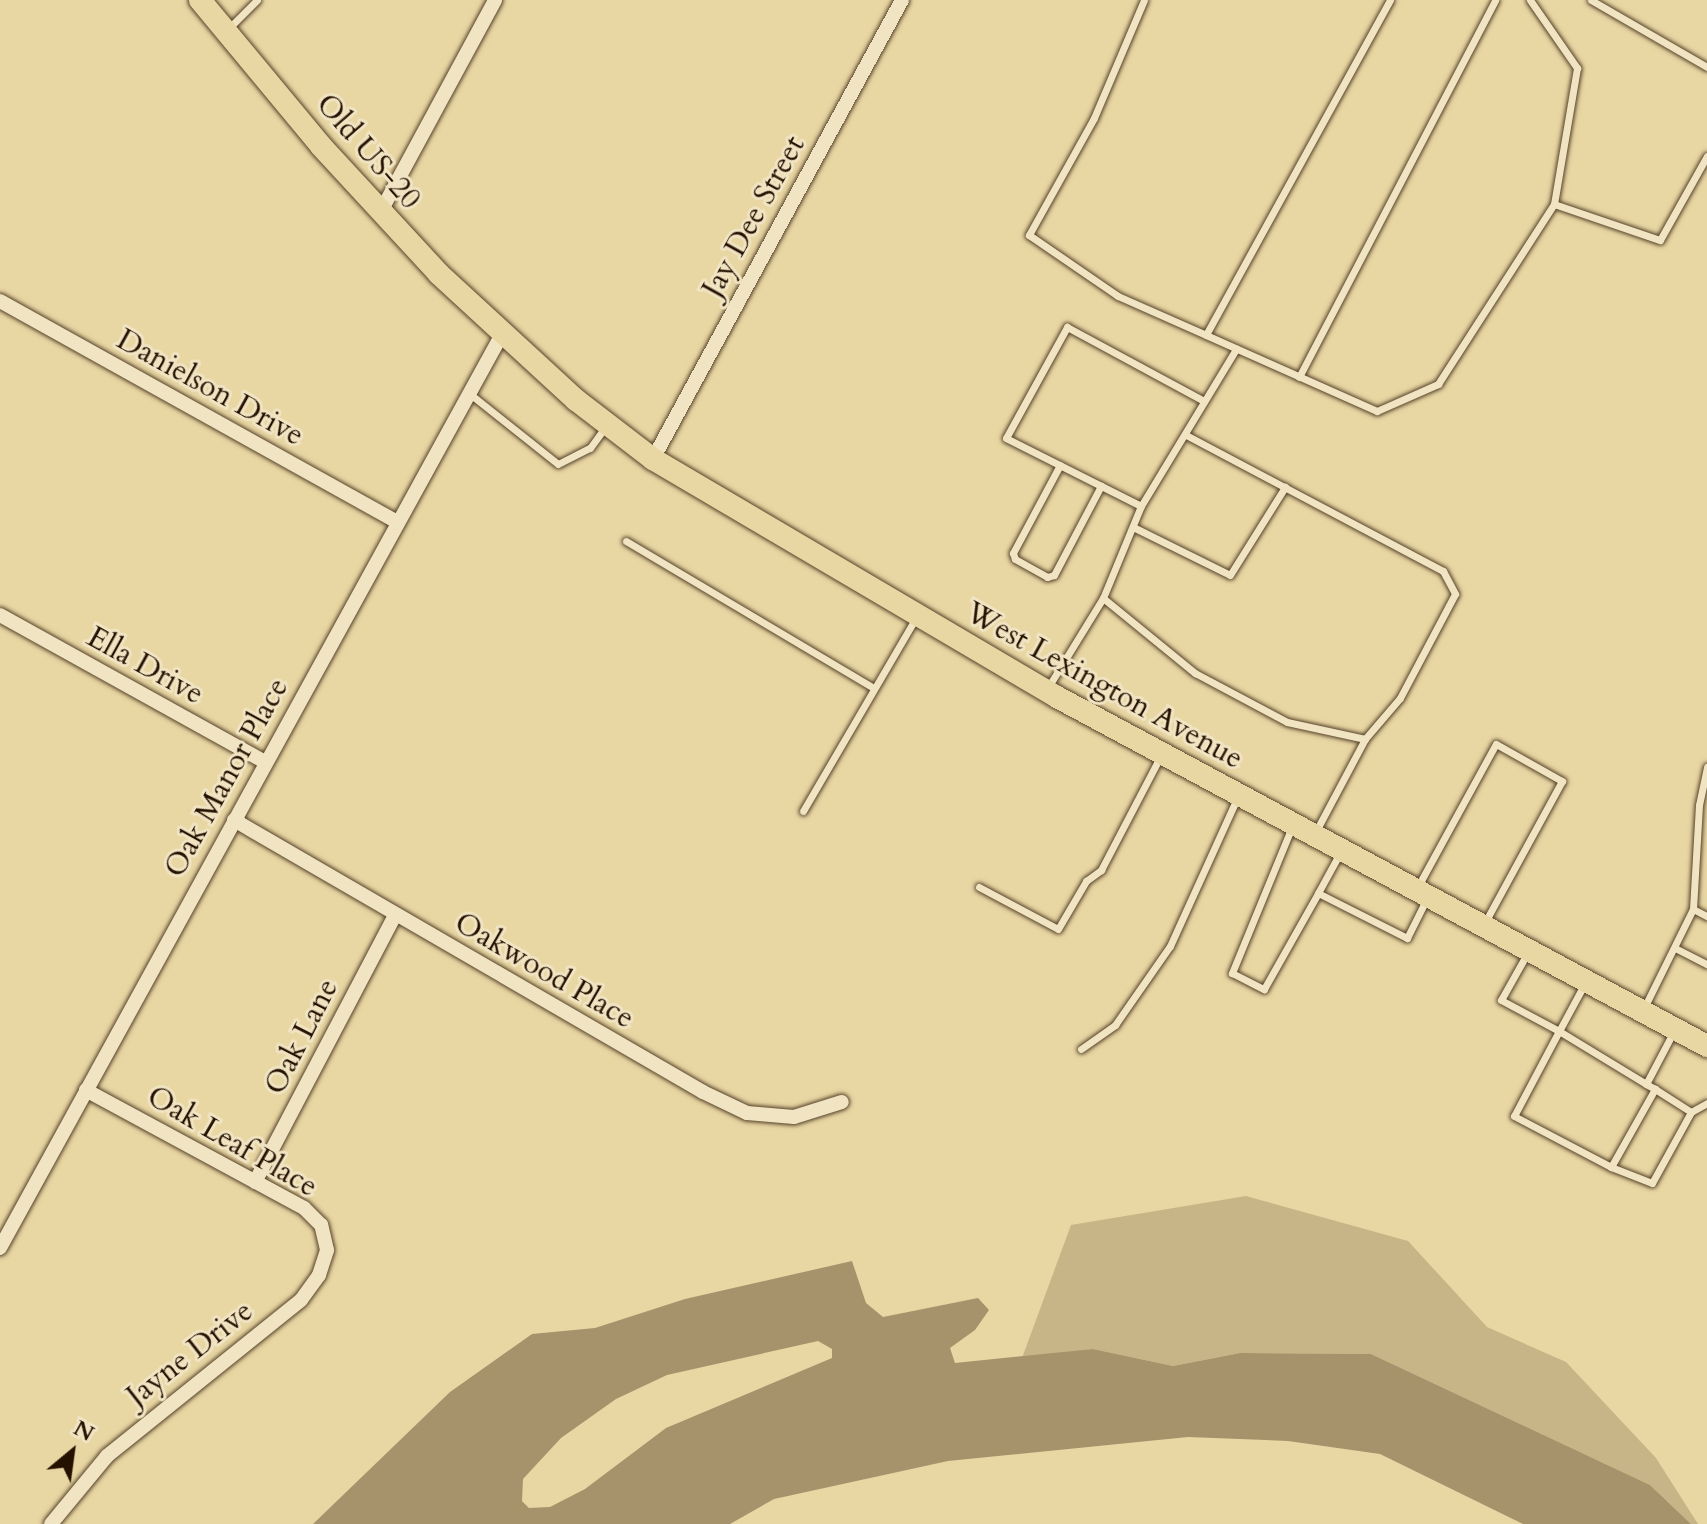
<!DOCTYPE html>
<html>
<head>
<meta charset="utf-8">
<style>
	body { margin:0 }
	#map { position:relative; width:1707px; height:1524px; overflow:hidden; background:#e8d6a3; font-family:Cardo,serif }
	div>[style] { position:absolute }
	.green>* { inset:0; background:#c7b587 }
	.water>* { inset:0; background:#a6936c }
	.roads { filter:drop-shadow(0 0 2px #564229) drop-shadow(0 0 2px #564229) }
	.lane>* { height:7px; margin:-3.5px; padding:0 3.5px; transform-origin:3.5px; border-radius:3.5px; background:#f0e4c3 }
	.street>* { height:14px; margin:-7px; padding:0 7px; transform-origin:7px; border-radius:7px; background:#f0e4c3 }
	.primary>* { height:22px; margin:-11px; padding:0 11px; transform-origin:11px; border-radius:11px; background:#e8d6a3 }
	span { translate:-50% -50%; white-space:nowrap; text-align:center; line-height:1.15; -webkit-text-stroke:6px #f0e4c3; paint-order:stroke }
	.street-label { font-size:30px; color:#251100 }
	.north { position:absolute; left:32px; top:1412px; width:80px; height:80px; -webkit-text-stroke:6px #f0e4c3; paint-order:stroke; rotate:29deg; font-size:22px; font-weight:700; line-height:32px; text-align:center; color:#251100 }
	.north::after { content:''; display:block; margin:auto; width:28px; height:36px; background:#251100; clip-path:polygon(50% 0,100% 100%,50% 72%,0 100%) }
</style>
</head>
<body>
<div id="map">
	<div class="green">
		<div style="clip-path:polygon(1246px 1196px,1408px 1241px,1487px 1327px,1566px 1362px,1656px 1458px,1698px 1524px,1691px 1524px,1650px 1485px,1371px 1354px,1240px 1353px,1173px 1366px,1093px 1349px,1022px 1358px,1071px 1225px)"></div>
	</div>
	<div class="water">
		<div style="clip-path:polygon(evenodd,852px 1261px,866px 1303px,883px 1317px,978px 1298px,989px 1310px,975px 1330px,950px 1348px,955px 1363px,1093px 1349px,1173px 1366px,1240px 1353px,1371px 1354px,1650px 1485px,1691px 1524px,1523px 1524px,1380px 1454px,1288px 1441px,1188px 1437px,948px 1461px,774px 1499px,730px 1524px,313px 1524px,450px 1392px,532px 1334px,595px 1328px,685px 1299px,852px 1261px,818px 1341px,832px 1349px,832px 1358px,666px 1428px,585px 1489px,550px 1507px,529px 1508px,522px 1501px,523px 1479px,561px 1438px,616px 1399px,667px 1375px,818px 1341px)"></div>
	</div>
	<div class="roads">
		<div class="lane">
			<div style="left:1144px;top:0;width:128px;rotate:113deg"></div>
			<div style="left:1094px;top:118px;width:134px;rotate:119.1deg"></div>
			<div style="left:1029px;top:235px;width:108px;rotate:34.4deg"></div>
			<div style="left:1118px;top:296px;width:96px;rotate:23.9deg"></div>
			<div style="left:1390px;top:0;width:382px;rotate:118.8deg"></div>
			<div style="left:1206px;top:335px;width:187px;rotate:24deg"></div>
			<div style="left:1377px;top:411px;width:67px;rotate:-23.9deg"></div>
			<div style="left:1438px;top:384px;width:214px;rotate:-57.2deg"></div>
			<div style="left:1554px;top:204px;width:112px;rotate:18.8deg"></div>
			<div style="left:1660px;top:240px;width:96px;rotate:-60.8deg"></div>
			<div style="left:1530px;top:0;width:83px;rotate:55.3deg"></div>
			<div style="left:1577px;top:68px;width:138px;rotate:99.6deg"></div>
			<div style="left:1591px;top:0;width:134px;rotate:30deg"></div>
			<div style="left:228px;top:29px;width:41px;rotate:-45deg"></div>
			<div style="left:1299px;top:377px;width:425px;rotate:-62.5deg"></div>
			<div style="left:470px;top:394px;width:112px;rotate:38.5deg"></div>
			<div style="left:558px;top:464px;width:36px;rotate:-27deg"></div>
			<div style="left:590px;top:448px;width:27px;rotate:-54deg"></div>
			<div style="left:1186px;top:435px;width:291px;rotate:27.9deg"></div>
			<div style="left:1443px;top:571px;width:26px;rotate:62deg"></div>
			<div style="left:1455px;top:594px;width:118px;rotate:117.9deg"></div>
			<div style="left:1400px;top:698px;width:54px;rotate:130.5deg"></div>
			<div style="left:1060px;top:465px;width:100px;rotate:118.1deg"></div>
			<div style="left:1013px;top:553px;width:6px;rotate:72deg"></div>
			<div style="left:1015px;top:559px;width:37px;rotate:29deg"></div>
			<div style="left:1047px;top:577px;width:7px;rotate:-16deg"></div>
			<div style="left:1054px;top:575px;width:101px;rotate:-62.2deg"></div>
			<div style="left:1141px;top:506px;width:151px;rotate:-153.3deg"></div>
			<div style="left:1006px;top:438px;width:127px;rotate:-61.2deg"></div>
			<div style="left:1067px;top:327px;width:156px;rotate:28.4deg"></div>
			<div style="left:1133px;top:527px;width:108px;rotate:26.3deg"></div>
			<div style="left:1230px;top:575px;width:104px;rotate:-58deg"></div>
			<div style="left:626px;top:541px;width:288px;rotate:30.7deg"></div>
			<div style="left:1103px;top:598px;width:100px;rotate:-67.6deg"></div>
			<div style="left:1141px;top:506px;width:184px;rotate:-58.8deg"></div>
			<div style="left:1047px;top:689px;width:107px;rotate:-58.4deg"></div>
			<div style="left:1103px;top:598px;width:119px;rotate:39.2deg"></div>
			<div style="left:1195px;top:673px;width:104px;rotate:28deg"></div>
			<div style="left:1287px;top:722px;width:80px;rotate:12.3deg"></div>
			<div style="left:1365px;top:739px;width:106px;rotate:118deg"></div>
			<div style="left:803px;top:811px;width:222px;rotate:-59.7deg"></div>
			<div style="left:1291px;top:829px;width:156px;rotate:112.3deg"></div>
			<div style="left:1232px;top:973px;width:36px;rotate:27deg"></div>
			<div style="left:1264px;top:989px;width:110px;rotate:-60.6deg"></div>
			<div style="left:1341px;top:851px;width:48px;rotate:118.7deg"></div>
			<div style="left:1318px;top:893px;width:100px;rotate:26.8deg"></div>
			<div style="left:1407px;top:938px;width:45px;rotate:-63.4deg"></div>
			<div style="left:979px;top:887px;width:89px;rotate:28deg"></div>
			<div style="left:1058px;top:929px;width:56px;rotate:-59.7deg"></div>
			<div style="left:1086px;top:881px;width:19px;rotate:-36deg"></div>
			<div style="left:1101px;top:870px;width:130px;rotate:-62.4deg"></div>
			<div style="left:1417px;top:888px;width:164px;rotate:-61.3deg"></div>
			<div style="left:1496px;top:744px;width:76px;rotate:29.3deg"></div>
			<div style="left:1562px;top:781px;width:161px;rotate:118.6deg"></div>
			<div style="left:1693px;top:909px;width:16px;rotate:27deg"></div>
			<div style="left:1675px;top:948px;width:36px;rotate:27deg"></div>
			<div style="left:1528px;top:952px;width:55px;rotate:119.4deg"></div>
			<div style="left:1501px;top:1000px;width:66px;rotate:28.1deg"></div>
			<div style="left:1559px;top:1031px;width:96px;rotate:117.9deg"></div>
			<div style="left:1514px;top:1116px;width:110px;rotate:27.7deg"></div>
			<div style="left:1611px;top:1167px;width:90px;rotate:-60.6deg"></div>
			<div style="left:1655px;top:1089px;width:10px;rotate:-151deg"></div>
			<div style="left:1585px;top:983px;width:55px;rotate:118.4deg"></div>
			<div style="left:1559px;top:1031px;width:102px;rotate:31.3deg"></div>
			<div style="left:1646px;top:1084px;width:60px;rotate:-62.2deg"></div>
			<div style="left:1643px;top:1010px;width:113px;rotate:-63.7deg"></div>
			<div style="left:1693px;top:909px;width:104px;rotate:-86.7deg"></div>
			<div style="left:1699px;top:805px;width:39px;rotate:-78deg"></div>
			<div style="left:1081px;top:1049px;width:42px;rotate:-35.2deg"></div>
			<div style="left:1115px;top:1025px;width:96px;rotate:-55.2deg"></div>
			<div style="left:1170px;top:946px;width:165px;rotate:-65.6deg"></div>
			<div style="left:1655px;top:1089px;width:43px;rotate:32.6deg"></div>
			<div style="left:1691px;top:1112px;width:18px;rotate:-29deg"></div>
			<div style="left:1611px;top:1167px;width:44px;rotate:21.3deg"></div>
			<div style="left:1652px;top:1183px;width:81px;rotate:-61.2deg"></div>
		</div>
		<div class="street">
			<div style="left:380px;top:213px;width:242px;rotate:-61.6deg"></div>
			<div style="left:0;top:301px;width:452px;rotate:29.1deg"></div>
			<div style="left:653px;top:459px;width:522px;rotate:-61.52deg"></div>
			<div style="left:0;top:615px;width:303px;rotate:29deg"></div>
			<div style="left:234px;top:820px;width:542px;rotate:30.11deg"></div>
			<div style="left:703px;top:1092px;width:49px;rotate:25.5deg"></div>
			<div style="left:747px;top:1113px;width:47px;rotate:4.9deg"></div>
			<div style="left:794px;top:1117px;width:50px;rotate:-17.4deg"></div>
			<div style="left:255px;top:1182px;width:301px;rotate:-62.3deg"></div>
			<div style="left:0;top:1248px;width:1043px;rotate:-61.22deg"></div>
			<div style="left:51px;top:1524px;width:88px;rotate:-50.5deg"></div>
			<div style="left:107px;top:1456px;width:249px;rotate:-38.8deg"></div>
			<div style="left:301px;top:1300px;width:31px;rotate:-54deg"></div>
			<div style="left:319px;top:1275px;width:26px;rotate:-72deg"></div>
			<div style="left:327px;top:1250px;width:26px;rotate:-103deg"></div>
			<div style="left:321px;top:1225px;width:24px;rotate:-135deg"></div>
			<div style="left:304px;top:1208px;width:248px;rotate:-151.6deg"></div>
		</div>
		<div class="primary">
			<div style="left:200px;top:0;width:190px;rotate:50.3deg"></div>
			<div style="left:321px;top:146px;width:174px;rotate:47.3deg"></div>
			<div style="left:439px;top:274px;width:186px;rotate:42.6deg"></div>
			<div style="left:576px;top:400px;width:97px;rotate:37.5deg"></div>
			<div style="left:653px;top:459px;width:469px;rotate:30.5deg"></div>
			<div style="left:1057px;top:697px;width:738px;rotate:28.23deg"></div>
		</div>
	</div>
	<div class="street-label">
		<span style="left:368px;top:152px;rotate:49deg">Old US-20</span>
		<span style="left:754px;top:217px;rotate:-61deg">Jay Dee Street</span>
		<span style="left:210px;top:388px;rotate:29deg">Danielson Drive</span>
		<span style="left:145px;top:666px;rotate:29deg">Ella Drive</span>
		<span style="left:1104px;top:686px;rotate:29deg">West Lexington Avenue</span>
		<span style="left:227px;top:778px;rotate:-61deg">Oak Manor Place</span>
		<span style="left:544px;top:971px;rotate:30deg">Oakwood Place</span>
		<span style="left:302px;top:1037px;rotate:-63deg">Oak Lane</span>
		<span style="left:232px;top:1142px;rotate:30deg">Oak Leaf Place</span>
		<span style="left:190px;top:1354px;rotate:-38deg">Jayne Drive</span>
	</div>
	<div class="north">N</div>
</div>
</body>
</html>
